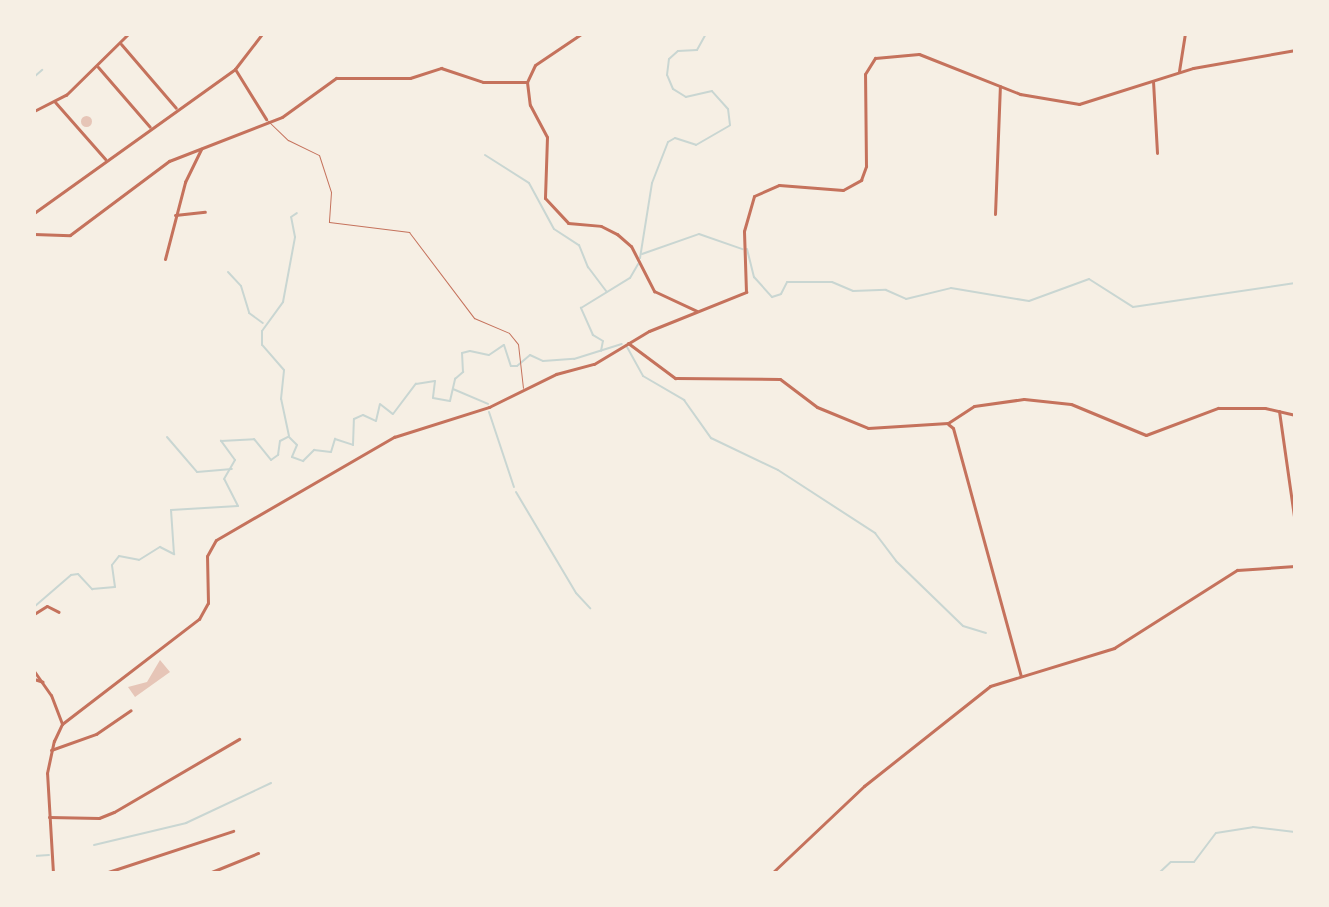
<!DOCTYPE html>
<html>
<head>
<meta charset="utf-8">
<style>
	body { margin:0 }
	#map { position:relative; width:1329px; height:907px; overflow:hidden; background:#f6efe4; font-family:"PT Serif",serif }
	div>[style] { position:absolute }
	.stream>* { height:2px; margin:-1px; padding:0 1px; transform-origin:1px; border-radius:1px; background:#c9d6d2 }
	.building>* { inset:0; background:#e6c5b7 }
	.round { border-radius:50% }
	.service>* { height:1px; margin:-0.5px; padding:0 0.5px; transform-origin:0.5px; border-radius:0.5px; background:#c5725c }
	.minor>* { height:3px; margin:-1.5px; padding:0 1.5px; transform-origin:1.5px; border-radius:1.5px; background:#c5725c }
	.tertiary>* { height:3px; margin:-1.5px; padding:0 1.5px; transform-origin:1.5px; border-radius:1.5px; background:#c5725c }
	span { translate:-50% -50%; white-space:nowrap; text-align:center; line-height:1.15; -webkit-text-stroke:8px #f6efe4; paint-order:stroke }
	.frame { position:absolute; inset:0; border:36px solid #f6efe4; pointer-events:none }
</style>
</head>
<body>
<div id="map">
	<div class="stream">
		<div style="left:34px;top:77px;width:11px;rotate:-41deg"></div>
		<div style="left:485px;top:155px;width:52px;rotate:32.5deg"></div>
		<div style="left:529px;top:183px;width:52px;rotate:61.5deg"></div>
		<div style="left:554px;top:229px;width:30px;rotate:33deg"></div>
		<div style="left:579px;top:245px;width:24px;rotate:68deg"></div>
		<div style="left:588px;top:267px;width:31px;rotate:53deg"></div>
		<div style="left:747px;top:249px;width:29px;rotate:76deg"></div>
		<div style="left:754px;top:277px;width:27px;rotate:48deg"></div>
		<div style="left:772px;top:297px;width:9px;rotate:-18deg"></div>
		<div style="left:781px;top:294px;width:13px;rotate:-63deg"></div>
		<div style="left:787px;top:282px;width:45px"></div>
		<div style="left:832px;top:282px;width:23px;rotate:23deg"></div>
		<div style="left:853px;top:291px;width:33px;rotate:-2deg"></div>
		<div style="left:886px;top:290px;width:22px;rotate:24deg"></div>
		<div style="left:906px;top:299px;width:46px;rotate:-13.7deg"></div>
		<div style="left:951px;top:288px;width:79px;rotate:9.5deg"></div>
		<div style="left:1029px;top:301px;width:64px;rotate:-20.1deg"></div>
		<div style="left:1089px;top:279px;width:52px;rotate:32.5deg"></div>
		<div style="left:1133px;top:307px;width:164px;rotate:-8.4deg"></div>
		<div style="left:642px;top:254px;width:60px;rotate:-19.3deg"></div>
		<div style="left:699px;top:234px;width:46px;rotate:19.2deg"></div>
		<div style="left:640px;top:258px;width:76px;rotate:-80.9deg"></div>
		<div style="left:652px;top:183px;width:44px;rotate:-68.7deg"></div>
		<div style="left:668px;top:142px;width:8px;rotate:-30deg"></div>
		<div style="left:675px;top:138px;width:22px;rotate:18deg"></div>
		<div style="left:696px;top:145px;width:39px;rotate:-30deg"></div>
		<div style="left:730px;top:125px;width:16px;rotate:-97deg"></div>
		<div style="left:728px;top:109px;width:24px;rotate:-132deg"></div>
		<div style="left:712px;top:91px;width:27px;rotate:167deg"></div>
		<div style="left:686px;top:97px;width:15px;rotate:-148deg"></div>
		<div style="left:673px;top:89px;width:15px;rotate:-113deg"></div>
		<div style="left:667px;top:75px;width:16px;rotate:-83deg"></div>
		<div style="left:669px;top:59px;width:12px;rotate:-42deg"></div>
		<div style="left:678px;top:51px;width:19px;rotate:-3deg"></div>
		<div style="left:697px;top:50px;width:18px;rotate:-61deg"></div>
		<div style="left:228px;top:272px;width:19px;rotate:47deg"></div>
		<div style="left:241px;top:286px;width:28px;rotate:73deg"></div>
		<div style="left:249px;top:313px;width:17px;rotate:36deg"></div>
		<div style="left:627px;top:347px;width:33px;rotate:61deg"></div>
		<div style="left:643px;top:376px;width:48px;rotate:30.3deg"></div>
		<div style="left:684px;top:400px;width:47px;rotate:54.6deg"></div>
		<div style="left:711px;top:438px;width:74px;rotate:25.5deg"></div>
		<div style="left:778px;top:470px;width:116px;rotate:33deg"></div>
		<div style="left:875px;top:533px;width:35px;rotate:53deg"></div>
		<div style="left:896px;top:561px;width:93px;rotate:44.1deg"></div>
		<div style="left:963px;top:626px;width:24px;rotate:17deg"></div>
		<div style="left:601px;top:351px;width:10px;rotate:-79deg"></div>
		<div style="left:603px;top:341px;width:12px;rotate:-149deg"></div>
		<div style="left:593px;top:335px;width:30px;rotate:-114deg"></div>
		<div style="left:581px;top:308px;width:57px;rotate:-31.5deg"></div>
		<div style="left:630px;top:278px;width:16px;rotate:-60deg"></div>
		<div style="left:453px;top:389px;width:38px;rotate:23deg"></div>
		<div style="left:489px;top:412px;width:79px;rotate:71.6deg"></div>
		<div style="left:289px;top:436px;width:38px;rotate:-102deg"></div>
		<div style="left:281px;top:399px;width:29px;rotate:-84deg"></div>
		<div style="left:284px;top:370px;width:33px;rotate:-131deg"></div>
		<div style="left:262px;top:345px;width:14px;rotate:-90deg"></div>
		<div style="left:262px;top:331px;width:36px;rotate:-54deg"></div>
		<div style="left:283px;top:302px;width:66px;rotate:-79.5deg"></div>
		<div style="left:295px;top:237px;width:20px;rotate:-101deg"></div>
		<div style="left:291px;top:217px;width:7px;rotate:-34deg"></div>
		<div style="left:167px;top:437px;width:46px;rotate:49.4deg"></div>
		<div style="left:197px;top:472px;width:35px;rotate:-5deg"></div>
		<div style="left:289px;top:437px;width:11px;rotate:45deg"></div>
		<div style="left:297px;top:445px;width:13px;rotate:113deg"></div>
		<div style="left:292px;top:457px;width:12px;rotate:20deg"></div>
		<div style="left:303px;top:461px;width:16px;rotate:-45deg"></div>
		<div style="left:314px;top:450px;width:17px;rotate:7deg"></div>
		<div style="left:331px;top:452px;width:14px;rotate:-73deg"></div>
		<div style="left:335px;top:439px;width:19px;rotate:18deg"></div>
		<div style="left:353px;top:445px;width:26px;rotate:-88deg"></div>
		<div style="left:354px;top:419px;width:10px;rotate:-24deg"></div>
		<div style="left:363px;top:415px;width:14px;rotate:25deg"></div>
		<div style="left:376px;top:421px;width:17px;rotate:-77deg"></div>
		<div style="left:380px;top:404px;width:16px;rotate:38deg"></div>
		<div style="left:393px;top:414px;width:38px;rotate:-53deg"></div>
		<div style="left:416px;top:384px;width:19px;rotate:-9deg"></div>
		<div style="left:435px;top:381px;width:17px;rotate:97deg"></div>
		<div style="left:433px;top:398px;width:17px;rotate:10deg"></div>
		<div style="left:450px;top:401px;width:23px;rotate:-77deg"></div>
		<div style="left:455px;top:379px;width:11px;rotate:-41deg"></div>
		<div style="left:463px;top:372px;width:19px;rotate:-93deg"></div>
		<div style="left:462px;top:353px;width:8px;rotate:-14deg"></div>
		<div style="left:470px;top:351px;width:19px;rotate:12deg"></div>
		<div style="left:489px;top:355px;width:18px;rotate:-34deg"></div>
		<div style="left:504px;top:345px;width:22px;rotate:72deg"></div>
		<div style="left:511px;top:366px;width:6px"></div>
		<div style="left:517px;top:366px;width:17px;rotate:-40deg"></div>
		<div style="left:530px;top:355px;width:14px;rotate:25deg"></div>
		<div style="left:543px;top:361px;width:31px;rotate:-4deg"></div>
		<div style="left:574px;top:359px;width:50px;rotate:-17.4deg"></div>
		<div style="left:516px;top:492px;width:117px;rotate:59.3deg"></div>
		<div style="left:576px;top:593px;width:21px;rotate:47deg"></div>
		<div style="left:34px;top:607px;width:49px;rotate:-40.9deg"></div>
		<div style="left:71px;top:575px;width:7px;rotate:-8deg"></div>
		<div style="left:78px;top:574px;width:21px;rotate:47deg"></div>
		<div style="left:92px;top:589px;width:23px;rotate:-5deg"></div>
		<div style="left:115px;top:587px;width:22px;rotate:-98deg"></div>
		<div style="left:112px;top:565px;width:11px;rotate:-52deg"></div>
		<div style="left:119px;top:556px;width:20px;rotate:11deg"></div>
		<div style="left:139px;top:560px;width:25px;rotate:-32deg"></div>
		<div style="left:160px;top:547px;width:16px;rotate:27deg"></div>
		<div style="left:174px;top:554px;width:44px;rotate:-93.9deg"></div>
		<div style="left:171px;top:510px;width:67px;rotate:-3.4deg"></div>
		<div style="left:238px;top:506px;width:30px;rotate:-117deg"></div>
		<div style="left:224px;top:479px;width:22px;rotate:-60deg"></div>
		<div style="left:235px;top:460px;width:24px;rotate:-126deg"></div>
		<div style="left:221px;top:441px;width:33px;rotate:-3deg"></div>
		<div style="left:254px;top:439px;width:27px;rotate:51deg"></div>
		<div style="left:271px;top:460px;width:9px;rotate:-36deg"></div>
		<div style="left:278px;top:455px;width:14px;rotate:-82deg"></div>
		<div style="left:280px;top:441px;width:9px;rotate:-27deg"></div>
		<div style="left:94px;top:845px;width:95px;rotate:-13.4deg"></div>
		<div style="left:186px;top:823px;width:94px;rotate:-25.2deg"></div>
		<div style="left:34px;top:856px;width:15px;rotate:-4deg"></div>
		<div style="left:1159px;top:873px;width:16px;rotate:-43deg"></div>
		<div style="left:1171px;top:862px;width:23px"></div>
		<div style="left:1194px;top:862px;width:36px;rotate:-53deg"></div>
		<div style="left:1216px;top:833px;width:37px;rotate:-9deg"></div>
		<div style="left:1253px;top:827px;width:42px;rotate:6.8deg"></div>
	</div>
	<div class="building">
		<div class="round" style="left:80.5px;top:115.5px;width:11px;height:11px"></div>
		<div style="clip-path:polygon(160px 660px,170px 672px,135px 697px,128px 687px,147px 682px)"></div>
	</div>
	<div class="service">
		<div style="left:267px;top:120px;width:29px;rotate:44deg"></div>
		<div style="left:288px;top:140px;width:34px;rotate:26deg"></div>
		<div style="left:319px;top:155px;width:39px;rotate:72deg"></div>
		<div style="left:331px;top:192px;width:30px;rotate:94deg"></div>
		<div style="left:329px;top:222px;width:81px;rotate:7.1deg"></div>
		<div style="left:409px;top:232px;width:108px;rotate:52.9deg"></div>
		<div style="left:474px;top:318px;width:38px;rotate:23deg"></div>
		<div style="left:509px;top:333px;width:14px;rotate:51deg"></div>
		<div style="left:518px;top:344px;width:44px;rotate:83.5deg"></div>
	</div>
	<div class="minor">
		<div style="left:581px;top:34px;width:55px;rotate:146deg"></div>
		<div style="left:535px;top:65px;width:19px;rotate:115deg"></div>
		<div style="left:527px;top:82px;width:23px;rotate:83deg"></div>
		<div style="left:530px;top:105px;width:36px;rotate:62deg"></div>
		<div style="left:547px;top:137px;width:61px;rotate:91.9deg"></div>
		<div style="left:545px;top:198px;width:34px;rotate:47deg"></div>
		<div style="left:568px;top:223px;width:33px;rotate:5deg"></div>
		<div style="left:601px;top:226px;width:18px;rotate:27deg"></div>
		<div style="left:617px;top:234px;width:18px;rotate:41deg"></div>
		<div style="left:631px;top:246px;width:51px;rotate:62.9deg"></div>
		<div style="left:654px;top:291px;width:47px;rotate:24.9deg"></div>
		<div style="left:121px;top:44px;width:84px;rotate:49.3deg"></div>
		<div style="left:98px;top:67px;width:79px;rotate:49.1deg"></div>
		<div style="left:235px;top:69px;width:59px;rotate:58.2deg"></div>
		<div style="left:1179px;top:71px;width:37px;rotate:-81deg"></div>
		<div style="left:1153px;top:81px;width:72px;rotate:86.8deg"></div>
		<div style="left:55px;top:102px;width:76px;rotate:48.7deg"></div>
		<div style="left:34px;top:111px;width:36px;rotate:-27deg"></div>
		<div style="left:66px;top:95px;width:87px;rotate:-44.5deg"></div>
		<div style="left:34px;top:213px;width:247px;rotate:-35.6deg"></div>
		<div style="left:235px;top:69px;width:44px;rotate:-52.4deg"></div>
		<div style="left:995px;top:214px;width:128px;rotate:-87.8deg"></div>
		<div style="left:175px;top:215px;width:30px;rotate:-6deg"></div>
		<div style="left:34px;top:234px;width:36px;rotate:2deg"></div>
		<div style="left:70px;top:235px;width:124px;rotate:-36.8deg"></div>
		<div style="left:169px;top:161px;width:121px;rotate:-21.3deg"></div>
		<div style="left:282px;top:117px;width:67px;rotate:-35.8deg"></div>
		<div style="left:336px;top:78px;width:74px"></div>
		<div style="left:410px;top:78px;width:33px;rotate:-18deg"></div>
		<div style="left:441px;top:68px;width:44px;rotate:18.4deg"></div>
		<div style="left:483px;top:82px;width:44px"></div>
		<div style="left:165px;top:259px;width:80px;rotate:-75.4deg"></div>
		<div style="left:185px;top:182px;width:37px;rotate:-64deg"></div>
		<div style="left:628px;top:343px;width:59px;rotate:36.7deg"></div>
		<div style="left:675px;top:378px;width:105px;rotate:0.5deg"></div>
		<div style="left:780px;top:379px;width:46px;rotate:37.1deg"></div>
		<div style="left:817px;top:407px;width:55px;rotate:22.4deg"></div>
		<div style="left:868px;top:428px;width:80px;rotate:-3.6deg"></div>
		<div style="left:1279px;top:411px;width:114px;rotate:81.9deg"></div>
		<div style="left:948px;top:423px;width:31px;rotate:-33deg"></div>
		<div style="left:974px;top:406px;width:50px;rotate:-8deg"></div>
		<div style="left:1024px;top:399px;width:47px;rotate:6.1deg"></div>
		<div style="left:1071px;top:404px;width:81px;rotate:22.5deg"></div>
		<div style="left:1146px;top:435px;width:77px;rotate:-20.6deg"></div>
		<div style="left:1218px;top:408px;width:47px"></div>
		<div style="left:1265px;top:408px;width:31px;rotate:13deg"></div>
		<div style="left:948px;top:424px;width:6px;rotate:39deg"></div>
		<div style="left:953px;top:428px;width:257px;rotate:74.7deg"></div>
		<div style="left:34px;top:614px;width:15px;rotate:-32deg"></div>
		<div style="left:47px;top:606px;width:13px;rotate:27deg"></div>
		<div style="left:34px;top:671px;width:29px;rotate:55deg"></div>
		<div style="left:51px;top:695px;width:31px;rotate:69deg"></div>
		<div style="left:34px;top:679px;width:9px;rotate:18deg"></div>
		<div style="left:51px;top:750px;width:48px;rotate:-19.6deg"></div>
		<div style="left:96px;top:734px;width:42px;rotate:-34.4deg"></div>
		<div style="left:49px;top:817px;width:50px;rotate:1.1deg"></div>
		<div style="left:99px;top:818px;width:16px;rotate:-22deg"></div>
		<div style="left:114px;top:812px;width:145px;rotate:-30.3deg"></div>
		<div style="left:105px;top:873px;width:135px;rotate:-18.2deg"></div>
		<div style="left:209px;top:873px;width:53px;rotate:-22.2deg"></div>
		<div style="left:772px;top:873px;width:127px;rotate:-43.4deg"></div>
		<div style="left:864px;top:786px;width:161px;rotate:-38.4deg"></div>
		<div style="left:990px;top:686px;width:130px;rotate:-17deg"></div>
		<div style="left:1114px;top:648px;width:146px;rotate:-32.4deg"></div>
		<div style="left:1237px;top:570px;width:58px;rotate:-3.9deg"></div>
	</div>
	<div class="tertiary">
		<div style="left:53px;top:873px;width:100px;rotate:-93.4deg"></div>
		<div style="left:47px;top:773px;width:33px;rotate:-78deg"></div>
		<div style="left:54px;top:741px;width:19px;rotate:-65deg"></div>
		<div style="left:62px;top:724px;width:173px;rotate:-37.5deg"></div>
		<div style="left:199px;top:619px;width:18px;rotate:-61deg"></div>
		<div style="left:208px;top:603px;width:47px;rotate:-91.2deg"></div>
		<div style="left:207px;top:556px;width:18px;rotate:-61deg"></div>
		<div style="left:216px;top:540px;width:206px;rotate:-30.1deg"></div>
		<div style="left:394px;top:437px;width:100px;rotate:-17.5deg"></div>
		<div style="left:489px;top:407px;width:75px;rotate:-26.2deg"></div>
		<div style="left:556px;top:374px;width:39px;rotate:-15deg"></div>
		<div style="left:594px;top:364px;width:64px;rotate:-31deg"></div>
		<div style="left:649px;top:331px;width:105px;rotate:-21.9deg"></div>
		<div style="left:746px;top:292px;width:61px;rotate:-91.9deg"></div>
		<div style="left:744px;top:231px;width:36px;rotate:-74deg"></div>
		<div style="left:754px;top:196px;width:27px;rotate:-24deg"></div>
		<div style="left:779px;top:185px;width:64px;rotate:4.5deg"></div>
		<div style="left:843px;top:190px;width:21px;rotate:-29deg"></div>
		<div style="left:861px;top:180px;width:15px;rotate:-70deg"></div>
		<div style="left:866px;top:166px;width:92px;rotate:-90.6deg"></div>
		<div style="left:865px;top:74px;width:19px;rotate:-58deg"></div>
		<div style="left:875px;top:58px;width:44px;rotate:-5.2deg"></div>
		<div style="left:919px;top:54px;width:109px;rotate:21.6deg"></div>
		<div style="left:1020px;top:94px;width:60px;rotate:9.6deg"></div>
		<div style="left:1079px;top:104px;width:120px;rotate:-17.5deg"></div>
		<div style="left:1193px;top:68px;width:104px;rotate:-10deg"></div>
	</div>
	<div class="frame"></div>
</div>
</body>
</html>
